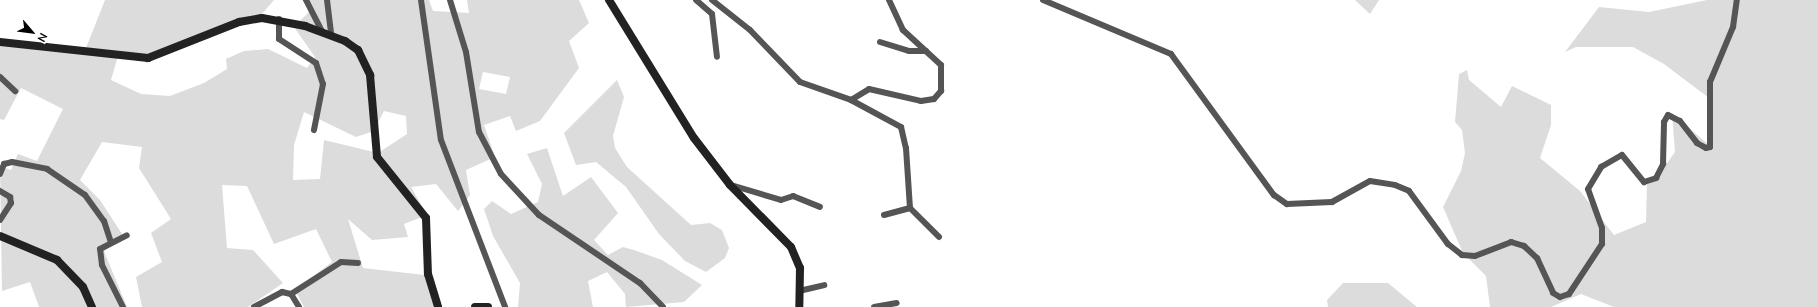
<!DOCTYPE html>
<html>
<head>
<meta charset="utf-8">
<style>
	body { margin:0 }
	#map { position:relative; width:1818px; height:307px; overflow:hidden; background:#fff; font-family:Mulish,sans-serif }
	div>[style] { position:absolute }
	.green>* { inset:0; background:#dcdcdc }
	.street>* { height:6px; margin:-3px; padding:0 3px; transform-origin:3px; border-radius:3px; background:#555 }
	.secondary>* { height:8px; margin:-4px; padding:0 4px; transform-origin:4px; border-radius:4px; background:#222 }
	span { translate:-50% -50%; white-space:nowrap; text-align:center; line-height:1.15; -webkit-text-stroke:4px #fff; paint-order:stroke }
	.north { position:absolute; left:12px; top:12px; width:40px; height:40px; -webkit-text-stroke:3px #fff; paint-order:stroke; rotate:118deg; font-size:11px; font-weight:700; line-height:16px; text-align:center; color:#000 }
	.north::after { content:''; display:block; margin:auto; width:14px; height:18px; background:#000; clip-path:polygon(50% 0,100% 100%,50% 72%,0 100%) }
</style>
</head>
<body>
<div id="map">
	<div class="green">
		<div style="clip-path:polygon(evenodd,105px 0,274px 0,261px 15px,162px 53px,118px 56px,111px 80px,141px 94px,170px 96px,204px 83px,227px 69px,226px 59px,244px 51px,268px 49px,307px 68px,315px 57px,294px 27px,313px 8px,302px 0,429px 0,433px 11px,469px 13px,467px 0,579px 0,589px 23px,569px 41px,579px 68px,540px 121px,516px 131px,510px 116px,484px 125px,495px 157px,466px 170px,470px 195px,458px 211px,436px 184px,411px 187px,427px 215px,404px 224px,408px 237px,372px 240px,348px 219px,363px 268px,433px 276px,442px 307px,304px 307px,295px 290px,332px 262px,316px 229px,274px 244px,247px 186px,222px 185px,227px 248px,253px 250px,283px 283px,248px 307px,142px 307px,136px 277px,162px 262px,151px 233px,171px 219px,139px 168px,142px 147px,102px 142px,80px 180px,100px 200px,124px 237px,104px 251px,127px 307px,39px 307px,30px 282px,2px 291px,0 166px,11px 170px,18px 154px,37px 161px,63px 109px,21px 88px,4px 120px,0 119px,0 43px,86px 48px,105px 0,483px 72px,510px 77px,506px 94px,479px 89px,483px 72px,105px 0,384px 111px,406px 116px,407px 134px,378px 153px,324px 140px,320px 179px,293px 180px,294px 145px,304px 112px,356px 137px,374px 131px,384px 111px)"></div>
		<div style="clip-path:polygon(1355px 0,1379px 0,1370px 14px)"></div>
		<div style="clip-path:polygon(1707px 0,1818px 0,1818px 307px,1614px 307px,1581px 294px,1551px 307px,1490px 307px,1486px 276px,1463px 253px,1443px 207px,1461px 171px,1465px 153px,1462px 130px,1455px 122px,1459px 74px,1467px 70px,1469px 80px,1501px 107px,1512px 86px,1551px 105px,1551px 125px,1540px 158px,1580px 191px,1614px 235px,1646px 222px,1647px 182px,1660px 173px,1675px 152px,1672px 113px,1710px 146px,1709px 98px,1664px 64px,1633px 47px,1576px 47px,1565px 52px,1599px 7px,1649px 12px)"></div>
		<div style="clip-path:polygon(617px 80px,624px 97px,613px 136px,615px 148px,627px 167px,691px 225px,710px 223px,722px 230px,729px 248px,725px 258px,706px 272px,685px 261px,659px 234px,626px 187px,596px 162px,576px 165px,564px 133px)"></div>
		<div style="clip-path:polygon(547px 148px,563px 196px,591px 177px,618px 213px,594px 240px,608px 255px,623px 247px,634px 250px,662px 260px,702px 285px,684px 302px,626px 307px,625px 294px,607px 272px,588px 281px,593px 307px,518px 307px,520px 283px,493px 236px,484px 209px,492px 201px,511px 214px,538px 202px,542px 184px,527px 154px)"></div>
		<div style="clip-path:polygon(1343px 283px,1388px 283px,1417px 307px,1328px 307px,1327px 300px)"></div>
	</div>
	<div class="street">
		<div style="left:306px;top:0;width:35px;rotate:63deg"></div>
		<div style="left:327px;top:0;width:34px;rotate:83deg"></div>
		<div style="left:421px;top:0;width:141px;rotate:81.9deg"></div>
		<div style="left:441px;top:140px;width:179px;rotate:69deg"></div>
		<div style="left:450px;top:0;width:54px;rotate:72.9deg"></div>
		<div style="left:466px;top:52px;width:81px;rotate:80.8deg"></div>
		<div style="left:479px;top:132px;width:47px;rotate:62.4deg"></div>
		<div style="left:501px;top:174px;width:56px;rotate:47.2deg"></div>
		<div style="left:539px;top:215px;width:122px;rotate:34deg"></div>
		<div style="left:640px;top:283px;width:33px;rotate:46deg"></div>
		<div style="left:696px;top:0;width:21px;rotate:41deg"></div>
		<div style="left:712px;top:14px;width:43px;rotate:83.4deg"></div>
		<div style="left:712px;top:0;width:48px;rotate:38.3deg"></div>
		<div style="left:750px;top:30px;width:72px;rotate:46.1deg"></div>
		<div style="left:800px;top:82px;width:54px;rotate:19.4deg"></div>
		<div style="left:851px;top:100px;width:57px;rotate:28.4deg"></div>
		<div style="left:901px;top:127px;width:22px;rotate:77deg"></div>
		<div style="left:906px;top:148px;width:60px;rotate:86.2deg"></div>
		<div style="left:910px;top:208px;width:41px;rotate:45deg"></div>
		<div style="left:1043px;top:0;width:139px;rotate:22.9deg"></div>
		<div style="left:1171px;top:54px;width:175px;rotate:53.9deg"></div>
		<div style="left:1274px;top:195px;width:16px;rotate:35deg"></div>
		<div style="left:1287px;top:204px;width:45px;rotate:-2.5deg"></div>
		<div style="left:1332px;top:202px;width:43px;rotate:-28.9deg"></div>
		<div style="left:1370px;top:181px;width:25px;rotate:9deg"></div>
		<div style="left:1395px;top:185px;width:15px;rotate:23deg"></div>
		<div style="left:1409px;top:191px;width:66px;rotate:53.7deg"></div>
		<div style="left:1448px;top:244px;width:18px;rotate:38deg"></div>
		<div style="left:1462px;top:255px;width:13px;rotate:4deg"></div>
		<div style="left:1475px;top:256px;width:39px;rotate:-21deg"></div>
		<div style="left:1511px;top:242px;width:14px;rotate:17deg"></div>
		<div style="left:1524px;top:246px;width:18px;rotate:43deg"></div>
		<div style="left:1537px;top:258px;width:38px;rotate:65deg"></div>
		<div style="left:1553px;top:293px;width:8px;rotate:30deg"></div>
		<div style="left:1560px;top:297px;width:9px;rotate:-18deg"></div>
		<div style="left:1569px;top:294px;width:60px;rotate:-56.6deg"></div>
		<div style="left:1602px;top:244px;width:16px;rotate:-90deg"></div>
		<div style="left:1602px;top:228px;width:41px;rotate:-109.7deg"></div>
		<div style="left:1588px;top:189px;width:26px;rotate:-59deg"></div>
		<div style="left:1601px;top:167px;width:24px;rotate:-30deg"></div>
		<div style="left:1622px;top:155px;width:35px;rotate:51deg"></div>
		<div style="left:1644px;top:182px;width:13px;rotate:-18deg"></div>
		<div style="left:1656px;top:178px;width:16px;rotate:-63deg"></div>
		<div style="left:1663px;top:164px;width:42px;rotate:-88.6deg"></div>
		<div style="left:1664px;top:122px;width:8px;rotate:-60deg"></div>
		<div style="left:1668px;top:115px;width:13px;rotate:27deg"></div>
		<div style="left:1680px;top:121px;width:28px;rotate:52deg"></div>
		<div style="left:1697px;top:143px;width:10px;rotate:29deg"></div>
		<div style="left:1706px;top:148px;width:4px;rotate:-14deg"></div>
		<div style="left:1710px;top:147px;width:65px;rotate:-90deg"></div>
		<div style="left:1710px;top:82px;width:60px;rotate:-67.3deg"></div>
		<div style="left:1733px;top:27px;width:27px;rotate:-82deg"></div>
		<div style="left:279px;top:19px;width:20px;rotate:90deg"></div>
		<div style="left:279px;top:39px;width:44px;rotate:33deg"></div>
		<div style="left:316px;top:63px;width:22px;rotate:72deg"></div>
		<div style="left:323px;top:84px;width:47px;rotate:101.1deg"></div>
		<div style="left:880px;top:42px;width:30px;rotate:17deg"></div>
		<div style="left:909px;top:51px;width:17px"></div>
		<div style="left:0;top:77px;width:21px;rotate:43deg"></div>
		<div style="left:851px;top:100px;width:21px;rotate:-31deg"></div>
		<div style="left:869px;top:89px;width:53px;rotate:13deg"></div>
		<div style="left:921px;top:101px;width:13px;rotate:-9deg"></div>
		<div style="left:934px;top:99px;width:11px;rotate:-49deg"></div>
		<div style="left:941px;top:91px;width:26px;rotate:-90deg"></div>
		<div style="left:941px;top:65px;width:52px;rotate:-137.4deg"></div>
		<div style="left:903px;top:30px;width:33px;rotate:-115deg"></div>
		<div style="left:0;top:174px;width:11px;rotate:-68deg"></div>
		<div style="left:4px;top:164px;width:8px;rotate:-14deg"></div>
		<div style="left:12px;top:162px;width:36px;rotate:11deg"></div>
		<div style="left:47px;top:169px;width:46px;rotate:34.4deg"></div>
		<div style="left:85px;top:195px;width:32px;rotate:54deg"></div>
		<div style="left:104px;top:221px;width:22px;rotate:72deg"></div>
		<div style="left:731px;top:185px;width:52px;rotate:16.7deg"></div>
		<div style="left:781px;top:200px;width:13px;rotate:-18deg"></div>
		<div style="left:793px;top:196px;width:29px;rotate:22deg"></div>
		<div style="left:0;top:191px;width:12px;rotate:31deg"></div>
		<div style="left:10px;top:197px;width:6px;rotate:81deg"></div>
		<div style="left:11px;top:203px;width:20px;rotate:123deg"></div>
		<div style="left:884px;top:215px;width:27px;rotate:-15deg"></div>
		<div style="left:799px;top:291px;width:26px;rotate:-13deg"></div>
		<div style="left:291px;top:294px;width:59px;rotate:-32.6deg"></div>
		<div style="left:341px;top:262px;width:17px;rotate:3deg"></div>
		<div style="left:123px;top:307px;width:47px;rotate:-116.6deg"></div>
		<div style="left:102px;top:265px;width:16px;rotate:-97deg"></div>
		<div style="left:100px;top:249px;width:30px;rotate:-27deg"></div>
		<div style="left:254px;top:307px;width:32px;rotate:-28deg"></div>
		<div style="left:282px;top:292px;width:9px;rotate:13deg"></div>
		<div style="left:291px;top:294px;width:15px;rotate:58deg"></div>
		<div style="left:874px;top:307px;width:23px;rotate:-10deg"></div>
	</div>
	<div class="secondary">
		<div style="left:609px;top:0;width:162px;rotate:58.4deg"></div>
		<div style="left:694px;top:138px;width:59px;rotate:52.5deg"></div>
		<div style="left:730px;top:185px;width:87px;rotate:45.5deg"></div>
		<div style="left:791px;top:247px;width:23px;rotate:67deg"></div>
		<div style="left:800px;top:268px;width:39px;rotate:91deg"></div>
		<div style="left:0;top:42px;width:149px;rotate:6.2deg"></div>
		<div style="left:148px;top:58px;width:98px;rotate:-21.6deg"></div>
		<div style="left:239px;top:22px;width:23px;rotate:-10deg"></div>
		<div style="left:262px;top:18px;width:44px;rotate:10.5deg"></div>
		<div style="left:305px;top:26px;width:43px;rotate:20.6deg"></div>
		<div style="left:345px;top:41px;width:16px;rotate:35deg"></div>
		<div style="left:358px;top:50px;width:28px;rotate:64deg"></div>
		<div style="left:370px;top:75px;width:82px;rotate:85.1deg"></div>
		<div style="left:377px;top:157px;width:78px;rotate:51.2deg"></div>
		<div style="left:426px;top:218px;width:56px;rotate:88deg"></div>
		<div style="left:428px;top:274px;width:34px;rotate:73deg"></div>
		<div style="left:0;top:236px;width:62px;rotate:22.8deg"></div>
		<div style="left:57px;top:260px;width:37px;rotate:46deg"></div>
		<div style="left:83px;top:287px;width:22px;rotate:66deg"></div>
		<div style="left:475px;top:307px;width:13px"></div>
	</div>
	<div class="north">N</div>
</div>
</body>
</html>
